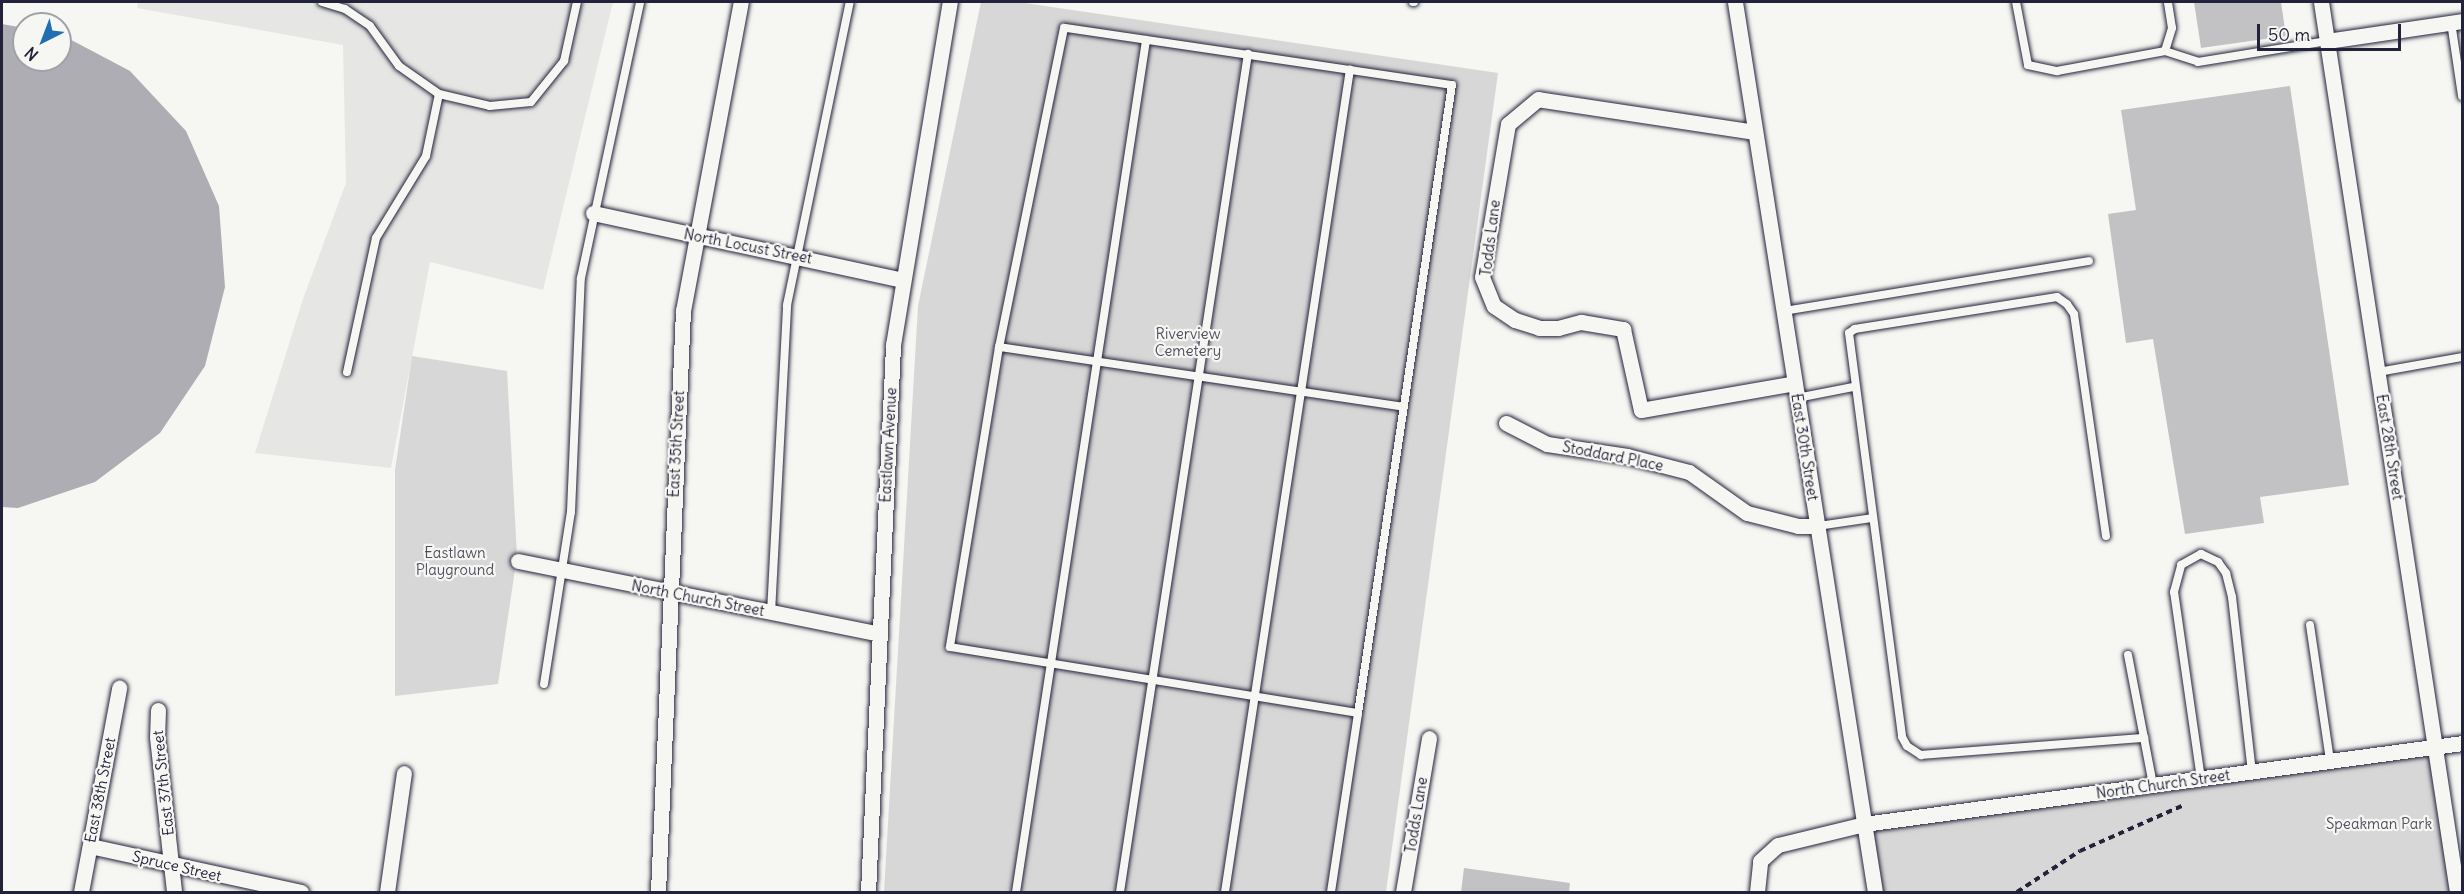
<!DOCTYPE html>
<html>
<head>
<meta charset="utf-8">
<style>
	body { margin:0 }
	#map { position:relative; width:2464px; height:894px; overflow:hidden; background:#f6f6f2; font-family:Delius,sans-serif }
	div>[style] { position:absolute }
	.built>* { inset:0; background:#e6e6e4 }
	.green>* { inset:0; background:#d7d7d7 }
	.water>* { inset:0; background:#adadb3 }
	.building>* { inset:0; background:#c2c2c4 }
	.path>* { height:4px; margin-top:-2px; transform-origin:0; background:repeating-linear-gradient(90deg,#22223b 0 6px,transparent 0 10.5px) }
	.roads { filter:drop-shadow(0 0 2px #22223b) drop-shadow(0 0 2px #22223b) }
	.service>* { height:8px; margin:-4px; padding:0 4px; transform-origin:4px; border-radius:4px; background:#f6f6f2 }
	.minor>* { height:15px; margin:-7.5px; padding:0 7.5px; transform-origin:7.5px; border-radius:7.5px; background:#f6f6f2 }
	span { translate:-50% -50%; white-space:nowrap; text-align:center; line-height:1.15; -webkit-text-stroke:4.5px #f6f6f2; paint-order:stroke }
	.street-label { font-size:15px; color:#22223b }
	.park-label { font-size:15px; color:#4f4f62 }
	.frame { position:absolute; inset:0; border:3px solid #22223b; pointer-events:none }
	.north { position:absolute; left:12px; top:12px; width:60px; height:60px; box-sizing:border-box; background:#f6f6f2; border:2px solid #a1a1a9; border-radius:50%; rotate:222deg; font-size:16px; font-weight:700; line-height:24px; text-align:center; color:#22223b }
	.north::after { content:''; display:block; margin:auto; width:21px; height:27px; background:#1f6fb2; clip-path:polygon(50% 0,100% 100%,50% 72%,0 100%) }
	.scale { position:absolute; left:2257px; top:24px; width:144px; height:27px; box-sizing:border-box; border:3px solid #22223b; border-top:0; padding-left:8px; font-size:18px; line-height:21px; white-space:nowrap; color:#22223b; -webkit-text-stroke:4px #f6f6f2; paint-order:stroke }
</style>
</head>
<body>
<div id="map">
	<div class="built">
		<div style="clip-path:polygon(138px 2px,613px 2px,543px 290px,430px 262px,391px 468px,255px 453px,303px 299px,346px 183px,343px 45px,137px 8px)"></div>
	</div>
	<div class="green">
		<div style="clip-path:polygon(981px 2px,1018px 2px,1498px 73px,1386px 892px,884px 892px,918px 306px)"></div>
		<div style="clip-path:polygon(412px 356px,507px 371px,517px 556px,498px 684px,395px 696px,395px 470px)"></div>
		<div style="clip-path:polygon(2437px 747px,2459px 892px,1875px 892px,1864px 824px)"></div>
	</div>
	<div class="water">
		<div style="clip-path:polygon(2px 24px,24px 28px,24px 60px,60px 60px,60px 34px,130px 71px,186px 131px,219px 206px,225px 287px,205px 366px,160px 433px,95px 482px,18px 508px,2px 507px)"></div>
	</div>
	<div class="building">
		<div style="clip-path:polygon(2194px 2px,2281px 2px,2286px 36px,2201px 48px)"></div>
		<div style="clip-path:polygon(2290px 86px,2349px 485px,2260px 497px,2264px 523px,2185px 534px,2153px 339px,2126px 343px,2108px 214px,2136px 210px,2121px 110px)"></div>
		<div style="clip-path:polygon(1464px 868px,1570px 883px,1569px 892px,1461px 892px)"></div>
	</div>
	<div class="path">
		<div style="left:2017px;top:892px;width:75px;rotate:-33.1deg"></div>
		<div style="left:2080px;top:851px;width:114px;rotate:-23.9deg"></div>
	</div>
	<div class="roads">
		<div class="service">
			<div style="left:322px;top:2px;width:24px;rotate:17deg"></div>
			<div style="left:345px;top:9px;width:30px;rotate:34deg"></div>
			<div style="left:370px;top:26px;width:49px;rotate:54.1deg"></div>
			<div style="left:399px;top:66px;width:49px;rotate:35deg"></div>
			<div style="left:439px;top:94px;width:52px;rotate:13.2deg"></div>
			<div style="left:490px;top:106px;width:41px;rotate:-5.6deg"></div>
			<div style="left:531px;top:102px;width:53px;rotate:-51.2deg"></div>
			<div style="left:564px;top:61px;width:60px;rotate:-77.6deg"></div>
			<div style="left:1413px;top:2px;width:1px"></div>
			<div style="left:2016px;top:2px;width:64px;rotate:79.2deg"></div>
			<div style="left:2028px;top:65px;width:30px;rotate:12deg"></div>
			<div style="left:2057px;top:71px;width:110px;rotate:-10.5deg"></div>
			<div style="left:2165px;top:51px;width:24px;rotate:-73deg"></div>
			<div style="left:2172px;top:28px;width:26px;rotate:-99deg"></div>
			<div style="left:2451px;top:22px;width:75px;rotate:81.5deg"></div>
			<div style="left:2165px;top:51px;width:35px;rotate:18deg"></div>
			<div style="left:2198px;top:62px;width:131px;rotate:-9.2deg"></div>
			<div style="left:1784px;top:311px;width:309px;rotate:-9.3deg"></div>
			<div style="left:999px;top:347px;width:409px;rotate:8.4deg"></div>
			<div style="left:347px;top:372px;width:137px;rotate:-77.8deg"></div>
			<div style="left:376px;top:238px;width:96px;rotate:-58.6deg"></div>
			<div style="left:426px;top:156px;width:63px;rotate:-78.2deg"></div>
			<div style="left:2378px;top:372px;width:85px;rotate:-10.1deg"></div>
			<div style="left:1797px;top:398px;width:57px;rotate:-11.1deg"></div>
			<div style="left:1818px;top:526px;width:55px;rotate:-8.4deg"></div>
			<div style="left:2106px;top:536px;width:224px;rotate:-98.2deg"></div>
			<div style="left:2074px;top:314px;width:12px;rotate:-125deg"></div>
			<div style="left:2067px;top:304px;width:12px;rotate:-145deg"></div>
			<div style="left:2057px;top:297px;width:205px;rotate:171deg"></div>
			<div style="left:1855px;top:329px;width:7px;rotate:146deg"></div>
			<div style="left:1849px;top:333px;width:407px;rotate:82.5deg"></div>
			<div style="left:1902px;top:737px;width:10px;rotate:61deg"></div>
			<div style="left:1907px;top:746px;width:17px;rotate:33deg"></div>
			<div style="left:1921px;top:755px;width:224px;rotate:-4.4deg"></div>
			<div style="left:771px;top:613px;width:308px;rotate:-87deg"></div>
			<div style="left:787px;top:305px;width:309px;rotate:-78.3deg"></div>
			<div style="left:2310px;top:625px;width:137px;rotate:81.6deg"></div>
			<div style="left:2128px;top:655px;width:132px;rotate:79.1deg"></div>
			<div style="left:544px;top:684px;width:174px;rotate:-81.1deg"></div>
			<div style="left:571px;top:512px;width:234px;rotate:-87.6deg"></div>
			<div style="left:581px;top:278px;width:282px;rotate:-77.9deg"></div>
			<div style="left:2201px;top:779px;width:189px;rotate:-98.2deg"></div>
			<div style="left:2174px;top:592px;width:28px;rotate:-75deg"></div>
			<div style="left:2181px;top:565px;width:23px;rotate:-29deg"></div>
			<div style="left:2201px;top:554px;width:19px;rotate:25deg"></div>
			<div style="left:2218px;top:562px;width:14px;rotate:54deg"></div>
			<div style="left:2226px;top:573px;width:25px;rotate:76deg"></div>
			<div style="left:2232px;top:597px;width:176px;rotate:83.5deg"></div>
			<div style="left:1016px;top:892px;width:862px;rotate:-81.32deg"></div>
			<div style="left:1120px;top:892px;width:848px;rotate:-81.32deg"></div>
			<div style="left:1225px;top:892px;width:832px;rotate:-81.36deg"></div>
			<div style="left:1331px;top:892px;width:181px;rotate:-81.4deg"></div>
			<div style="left:1358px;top:713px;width:635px;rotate:-81.49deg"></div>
			<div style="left:1452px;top:85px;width:392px;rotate:-171.6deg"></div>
			<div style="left:1064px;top:28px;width:326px;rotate:101.5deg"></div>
			<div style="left:999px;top:347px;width:304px;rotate:99.3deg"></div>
			<div style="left:950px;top:647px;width:413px;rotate:9.2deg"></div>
		</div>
		<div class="minor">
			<div style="left:1735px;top:2px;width:901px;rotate:81.06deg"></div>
			<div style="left:2321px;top:2px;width:900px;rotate:81.31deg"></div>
			<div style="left:2327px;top:41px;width:136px;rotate:-8.4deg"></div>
			<div style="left:1755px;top:132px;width:219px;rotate:-171.4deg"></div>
			<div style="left:1538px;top:99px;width:39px;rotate:140deg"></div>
			<div style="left:1508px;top:124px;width:155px;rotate:99.6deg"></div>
			<div style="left:1482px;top:277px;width:31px;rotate:68deg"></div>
			<div style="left:1494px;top:306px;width:25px;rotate:34deg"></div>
			<div style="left:1515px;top:320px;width:25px;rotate:18deg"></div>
			<div style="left:1539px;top:328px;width:19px"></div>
			<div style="left:1558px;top:328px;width:24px;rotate:-15deg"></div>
			<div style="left:1581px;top:322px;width:43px;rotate:9.5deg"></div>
			<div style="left:1623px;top:329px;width:83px;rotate:77.5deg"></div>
			<div style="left:1641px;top:410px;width:156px;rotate:-9.9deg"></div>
			<div style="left:593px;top:213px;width:316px;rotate:12.2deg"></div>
			<div style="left:1506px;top:423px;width:46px;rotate:27.1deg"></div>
			<div style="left:1547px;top:444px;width:81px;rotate:8.5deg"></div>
			<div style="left:1627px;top:456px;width:64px;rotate:14.5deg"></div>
			<div style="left:1689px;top:472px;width:71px;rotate:35.3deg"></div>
			<div style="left:1747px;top:513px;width:53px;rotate:14.3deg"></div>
			<div style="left:1798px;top:526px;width:20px"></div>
			<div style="left:518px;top:561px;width:368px;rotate:11.4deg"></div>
			<div style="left:158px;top:710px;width:27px;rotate:92deg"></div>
			<div style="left:157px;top:737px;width:156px;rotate:83.7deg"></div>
			<div style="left:90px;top:846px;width:216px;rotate:12.3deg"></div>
			<div style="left:81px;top:892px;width:208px;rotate:-79.4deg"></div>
			<div style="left:387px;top:892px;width:120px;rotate:-81.9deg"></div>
			<div style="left:658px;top:892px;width:582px;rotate:-87.54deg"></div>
			<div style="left:683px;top:311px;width:314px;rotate:-79.4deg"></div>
			<div style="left:868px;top:892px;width:548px;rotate:-87.38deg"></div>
			<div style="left:893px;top:345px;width:348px;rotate:-80.6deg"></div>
			<div style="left:1403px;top:892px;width:156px;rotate:-80.4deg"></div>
			<div style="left:1757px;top:892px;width:31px;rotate:-84deg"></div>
			<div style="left:1760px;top:861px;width:24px;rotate:-42deg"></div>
			<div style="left:1778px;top:845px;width:89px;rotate:-13.7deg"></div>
			<div style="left:1864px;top:824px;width:603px;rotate:-7.71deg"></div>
		</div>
	</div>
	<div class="street-label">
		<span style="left:1490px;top:238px;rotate:-83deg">Todds Lane</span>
		<span style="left:748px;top:246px;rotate:11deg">North Locust Street</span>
		<span style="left:676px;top:444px;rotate:-87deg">East 35th Street</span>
		<span style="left:888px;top:445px;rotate:-87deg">Eastlawn Avenue</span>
		<span style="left:1805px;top:447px;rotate:81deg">East 30th Street</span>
		<span style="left:2390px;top:447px;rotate:81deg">East 28th Street</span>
		<span style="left:1613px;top:456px;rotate:11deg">Stoddard Place</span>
		<span style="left:698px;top:598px;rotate:11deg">North Church Street</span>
		<span style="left:163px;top:783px;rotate:-96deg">East 37th Street</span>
		<span style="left:2163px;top:784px;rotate:-8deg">North Church Street</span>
		<span style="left:100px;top:790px;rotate:-79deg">East 38th Street</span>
		<span style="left:1416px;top:815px;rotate:-81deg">Todds Lane</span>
		<span style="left:177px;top:866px;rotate:13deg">Spruce Street</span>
	</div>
	<div class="park-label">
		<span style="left:1188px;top:342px">Riverview<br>Cemetery</span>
		<span style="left:455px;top:561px">Eastlawn<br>Playground</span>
		<span style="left:2379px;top:824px">Speakman Park</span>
	</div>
	<div class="frame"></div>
	<div class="north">N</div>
	<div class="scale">50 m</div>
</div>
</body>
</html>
